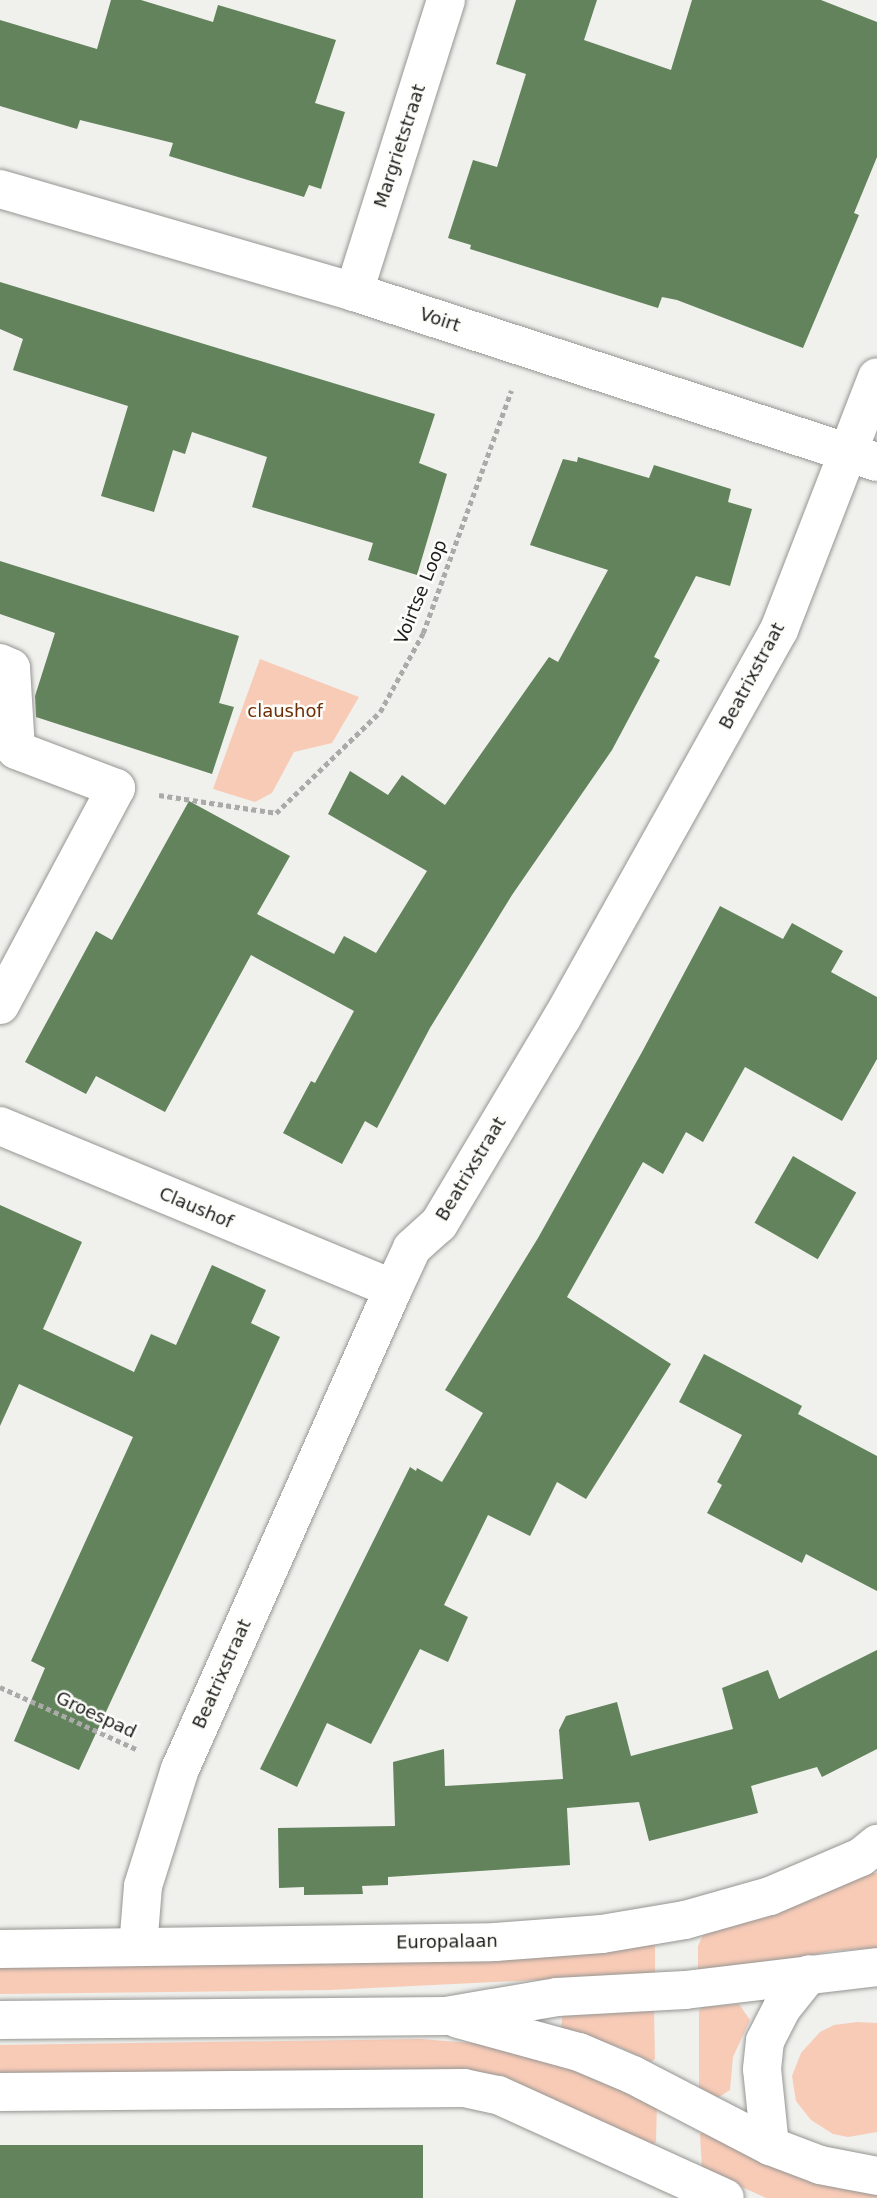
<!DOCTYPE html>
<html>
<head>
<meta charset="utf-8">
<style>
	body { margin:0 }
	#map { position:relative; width:877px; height:2198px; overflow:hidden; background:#f0f0ed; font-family:"DejaVu Sans",sans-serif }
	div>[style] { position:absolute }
	.green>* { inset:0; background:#f8cbb7 }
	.building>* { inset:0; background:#62835b; transform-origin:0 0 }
	.path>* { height:4.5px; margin-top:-2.25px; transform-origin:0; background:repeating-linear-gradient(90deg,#aaaaa8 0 5px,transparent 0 8.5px) }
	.roads { filter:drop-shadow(0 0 2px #959592) drop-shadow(0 0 2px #959592) }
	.minor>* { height:38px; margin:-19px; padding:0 19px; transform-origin:19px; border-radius:19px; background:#fff }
	.major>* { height:38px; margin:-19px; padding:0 19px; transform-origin:19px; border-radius:19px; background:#fff }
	span { translate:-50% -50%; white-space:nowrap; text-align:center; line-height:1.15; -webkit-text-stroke:5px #fdfdfa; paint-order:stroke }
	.street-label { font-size:18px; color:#1d1d1c }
	.park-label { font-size:18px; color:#6c2d07 }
</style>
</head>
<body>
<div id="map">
	<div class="green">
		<div style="clip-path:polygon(260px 659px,359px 697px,332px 743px,294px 752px,272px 793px,255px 802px,213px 789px)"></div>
		<div style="clip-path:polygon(869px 1873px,877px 1873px,877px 1948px,831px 1951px,770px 1964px,698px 1972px,698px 1946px,703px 1935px)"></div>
		<div style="clip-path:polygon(655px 1943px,655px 1975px,652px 1979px,538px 1980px,330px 1990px,0 1994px,0 1967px)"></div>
		<div style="clip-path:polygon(739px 2004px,750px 2020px,733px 2057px,730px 2090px,714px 2100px,699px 2091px,699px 2011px,702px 2007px)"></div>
		<div style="clip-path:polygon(563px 2010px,654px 2010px,655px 2059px,651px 2062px,619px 2047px,561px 2029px)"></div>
		<div style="clip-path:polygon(857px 2022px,877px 2023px,877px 2132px,848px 2137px,833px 2134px,811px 2120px,796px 2101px,792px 2076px,801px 2053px,820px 2032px,834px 2025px)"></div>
		<div style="clip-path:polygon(421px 2039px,494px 2045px,541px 2055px,657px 2103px,656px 2142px,651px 2146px,455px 2070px,0 2075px,0 2045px)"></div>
		<div style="clip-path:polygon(704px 2132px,797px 2176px,840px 2189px,877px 2195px,877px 2198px,766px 2198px,702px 2169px,700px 2134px)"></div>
	</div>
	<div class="building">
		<div style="clip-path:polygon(111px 0,141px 0,213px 22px,218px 5px,336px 40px,315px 103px,345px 112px,321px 189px,309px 185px,304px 197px,169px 156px,173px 143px,80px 120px,77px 129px,0 106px,0 20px,97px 49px)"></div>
		<div style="clip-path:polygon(516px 0,597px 0,584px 40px,671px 70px,692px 0,821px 0,877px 22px,877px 157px,854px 213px,859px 215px,803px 348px,677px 300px,662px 297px,658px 308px,470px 249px,471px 245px,448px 238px,473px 160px,497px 167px,526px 74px,496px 64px)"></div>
		<div style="clip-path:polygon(0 282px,435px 414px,419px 463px,447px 474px,417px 575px,368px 560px,373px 543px,252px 507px,267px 457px,192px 432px,185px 454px,173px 450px,154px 512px,101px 496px,128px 406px,13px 370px,23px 339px,0 329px)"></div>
		<div style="clip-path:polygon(578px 457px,649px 478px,654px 465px,731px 489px,728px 502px,752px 509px,730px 586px,696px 576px,654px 657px,660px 660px,612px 750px,512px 895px,430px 1028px,377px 1128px,365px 1121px,342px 1164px,283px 1133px,311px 1081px,315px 1083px,354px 1011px,251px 955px,165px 1112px,96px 1076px,86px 1094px,25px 1062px,96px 931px,112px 940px,189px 801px,290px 856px,257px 914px,334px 954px,344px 936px,376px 953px,427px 871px,328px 814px,350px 771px,388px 795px,402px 775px,445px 805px,549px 657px,558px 662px,608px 570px,530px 545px,563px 459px,577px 462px)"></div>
		<div style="clip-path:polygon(0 561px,239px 636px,219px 703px,234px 707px,212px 774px,36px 717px,35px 696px,55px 633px,0 614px)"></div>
		<div style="clip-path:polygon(720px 906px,783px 939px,792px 923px,843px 951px,831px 972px,877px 997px,877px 1059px,842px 1121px,745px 1067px,703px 1142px,686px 1132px,663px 1174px,643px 1162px,567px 1297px,671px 1364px,586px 1499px,557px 1482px,530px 1536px,488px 1515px,444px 1605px,468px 1617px,448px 1662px,420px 1649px,371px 1744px,327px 1723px,297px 1787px,260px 1769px,410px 1467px,416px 1471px,417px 1468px,442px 1482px,483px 1413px,445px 1390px,538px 1238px,642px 1052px)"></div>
		<div style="left:793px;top:1156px;width:73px;height:77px;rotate:30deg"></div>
		<div style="clip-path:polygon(0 1205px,82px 1242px,43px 1329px,134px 1372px,151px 1334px,176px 1345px,212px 1265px,266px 1290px,251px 1323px,280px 1337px,79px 1770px,14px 1741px,45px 1668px,31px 1661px,133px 1437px,19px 1384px,0 1426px)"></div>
		<div style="clip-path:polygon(704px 1354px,802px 1406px,798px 1414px,877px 1456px,877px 1591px,806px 1554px,802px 1563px,707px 1513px,722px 1485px,717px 1482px,742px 1435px,679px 1402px)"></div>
		<div style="clip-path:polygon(877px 1650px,877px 1749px,822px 1777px,817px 1767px,751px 1786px,758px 1813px,649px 1841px,639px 1802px,567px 1808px,570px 1865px,388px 1877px,388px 1885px,362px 1886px,363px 1894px,304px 1895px,304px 1887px,279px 1888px,278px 1828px,395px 1826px,393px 1762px,444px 1749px,445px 1786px,563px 1779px,559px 1730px,566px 1716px,617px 1702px,631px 1756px,733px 1729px,722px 1688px,768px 1670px,779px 1699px)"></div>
		<div style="left:423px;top:2145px;width:53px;height:423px;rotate:90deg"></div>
	</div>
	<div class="path">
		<div style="left:159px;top:795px;width:118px;rotate:8.7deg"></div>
		<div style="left:276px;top:813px;width:145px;rotate:-44.2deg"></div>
		<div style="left:380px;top:712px;width:90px;rotate:-61.4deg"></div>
		<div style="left:423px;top:633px;width:258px;rotate:-70deg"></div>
		<div style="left:0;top:1687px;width:152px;rotate:24.5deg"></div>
	</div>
	<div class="roads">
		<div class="minor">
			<div style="left:0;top:189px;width:369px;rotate:16.2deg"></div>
			<div style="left:354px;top:292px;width:550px;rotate:18.01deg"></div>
			<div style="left:354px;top:292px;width:306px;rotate:-72.5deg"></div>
			<div style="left:0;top:663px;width:12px;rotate:24deg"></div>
			<div style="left:11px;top:668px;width:82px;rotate:86.5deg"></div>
			<div style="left:16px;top:750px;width:107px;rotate:20.8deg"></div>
			<div style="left:116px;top:788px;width:246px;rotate:118.1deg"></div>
			<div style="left:0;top:1126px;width:425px;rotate:22.5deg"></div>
			<div style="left:138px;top:1947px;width:61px;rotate:-85.3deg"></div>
			<div style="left:143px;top:1886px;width:123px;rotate:-72.5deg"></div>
			<div style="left:180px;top:1769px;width:525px;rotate:-66.07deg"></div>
			<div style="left:393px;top:1289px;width:45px;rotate:-65.1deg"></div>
			<div style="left:412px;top:1248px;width:36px;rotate:-42deg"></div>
			<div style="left:439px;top:1224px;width:240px;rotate:-59.2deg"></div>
			<div style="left:562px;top:1018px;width:445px;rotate:-60.8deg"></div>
			<div style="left:779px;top:630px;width:271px;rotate:-68.8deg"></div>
			<div style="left:0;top:1949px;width:495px;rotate:-0.8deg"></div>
			<div style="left:495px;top:1942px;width:107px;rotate:-4.3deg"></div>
			<div style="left:602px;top:1934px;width:84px;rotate:-9.6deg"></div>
			<div style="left:685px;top:1920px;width:88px;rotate:-15.8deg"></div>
			<div style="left:770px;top:1896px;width:99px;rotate:-23.2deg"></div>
			<div style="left:861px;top:1857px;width:21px;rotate:-39deg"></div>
			<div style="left:0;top:2092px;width:464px;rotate:-0.5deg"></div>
			<div style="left:464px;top:2088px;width:35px;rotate:12deg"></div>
			<div style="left:498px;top:2095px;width:249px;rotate:24.4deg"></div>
		</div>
		<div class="major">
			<div style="left:458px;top:2019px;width:125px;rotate:15.3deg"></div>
			<div style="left:579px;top:2052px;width:59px;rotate:23.1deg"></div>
			<div style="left:633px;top:2075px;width:154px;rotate:27.4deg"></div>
			<div style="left:770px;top:2146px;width:53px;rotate:20.8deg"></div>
			<div style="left:820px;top:2165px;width:58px;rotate:10.9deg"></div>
			<div style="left:0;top:2020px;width:446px;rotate:-0.5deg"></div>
			<div style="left:446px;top:2016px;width:113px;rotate:-9.7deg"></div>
			<div style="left:557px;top:1997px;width:128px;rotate:-3.1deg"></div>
			<div style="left:685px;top:1990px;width:193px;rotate:-6.8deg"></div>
			<div style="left:770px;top:2146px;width:77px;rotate:-95.9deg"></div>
			<div style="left:762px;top:2069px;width:28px;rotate:-84deg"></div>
			<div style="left:765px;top:2041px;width:37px;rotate:-63deg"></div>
			<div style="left:782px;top:2008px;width:43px;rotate:-51.5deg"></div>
		</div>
	</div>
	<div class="street-label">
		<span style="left:400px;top:146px;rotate:-72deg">Margrietstraat</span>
		<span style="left:440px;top:320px;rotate:18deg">Voirt</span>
		<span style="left:421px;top:592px;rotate:-68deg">Voirtse Loop</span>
		<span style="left:752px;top:676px;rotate:-62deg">Beatrixstraat</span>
		<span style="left:471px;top:1169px;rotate:-59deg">Beatrixstraat</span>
		<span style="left:196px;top:1208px;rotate:23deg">Claushof</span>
		<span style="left:222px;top:1674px;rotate:-66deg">Beatrixstraat</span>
		<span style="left:96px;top:1715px;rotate:25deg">Groespad</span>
		<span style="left:447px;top:1942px;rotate:-1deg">Europalaan</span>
	</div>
	<div class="park-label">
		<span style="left:285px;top:711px">claushof</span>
	</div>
</div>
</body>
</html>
